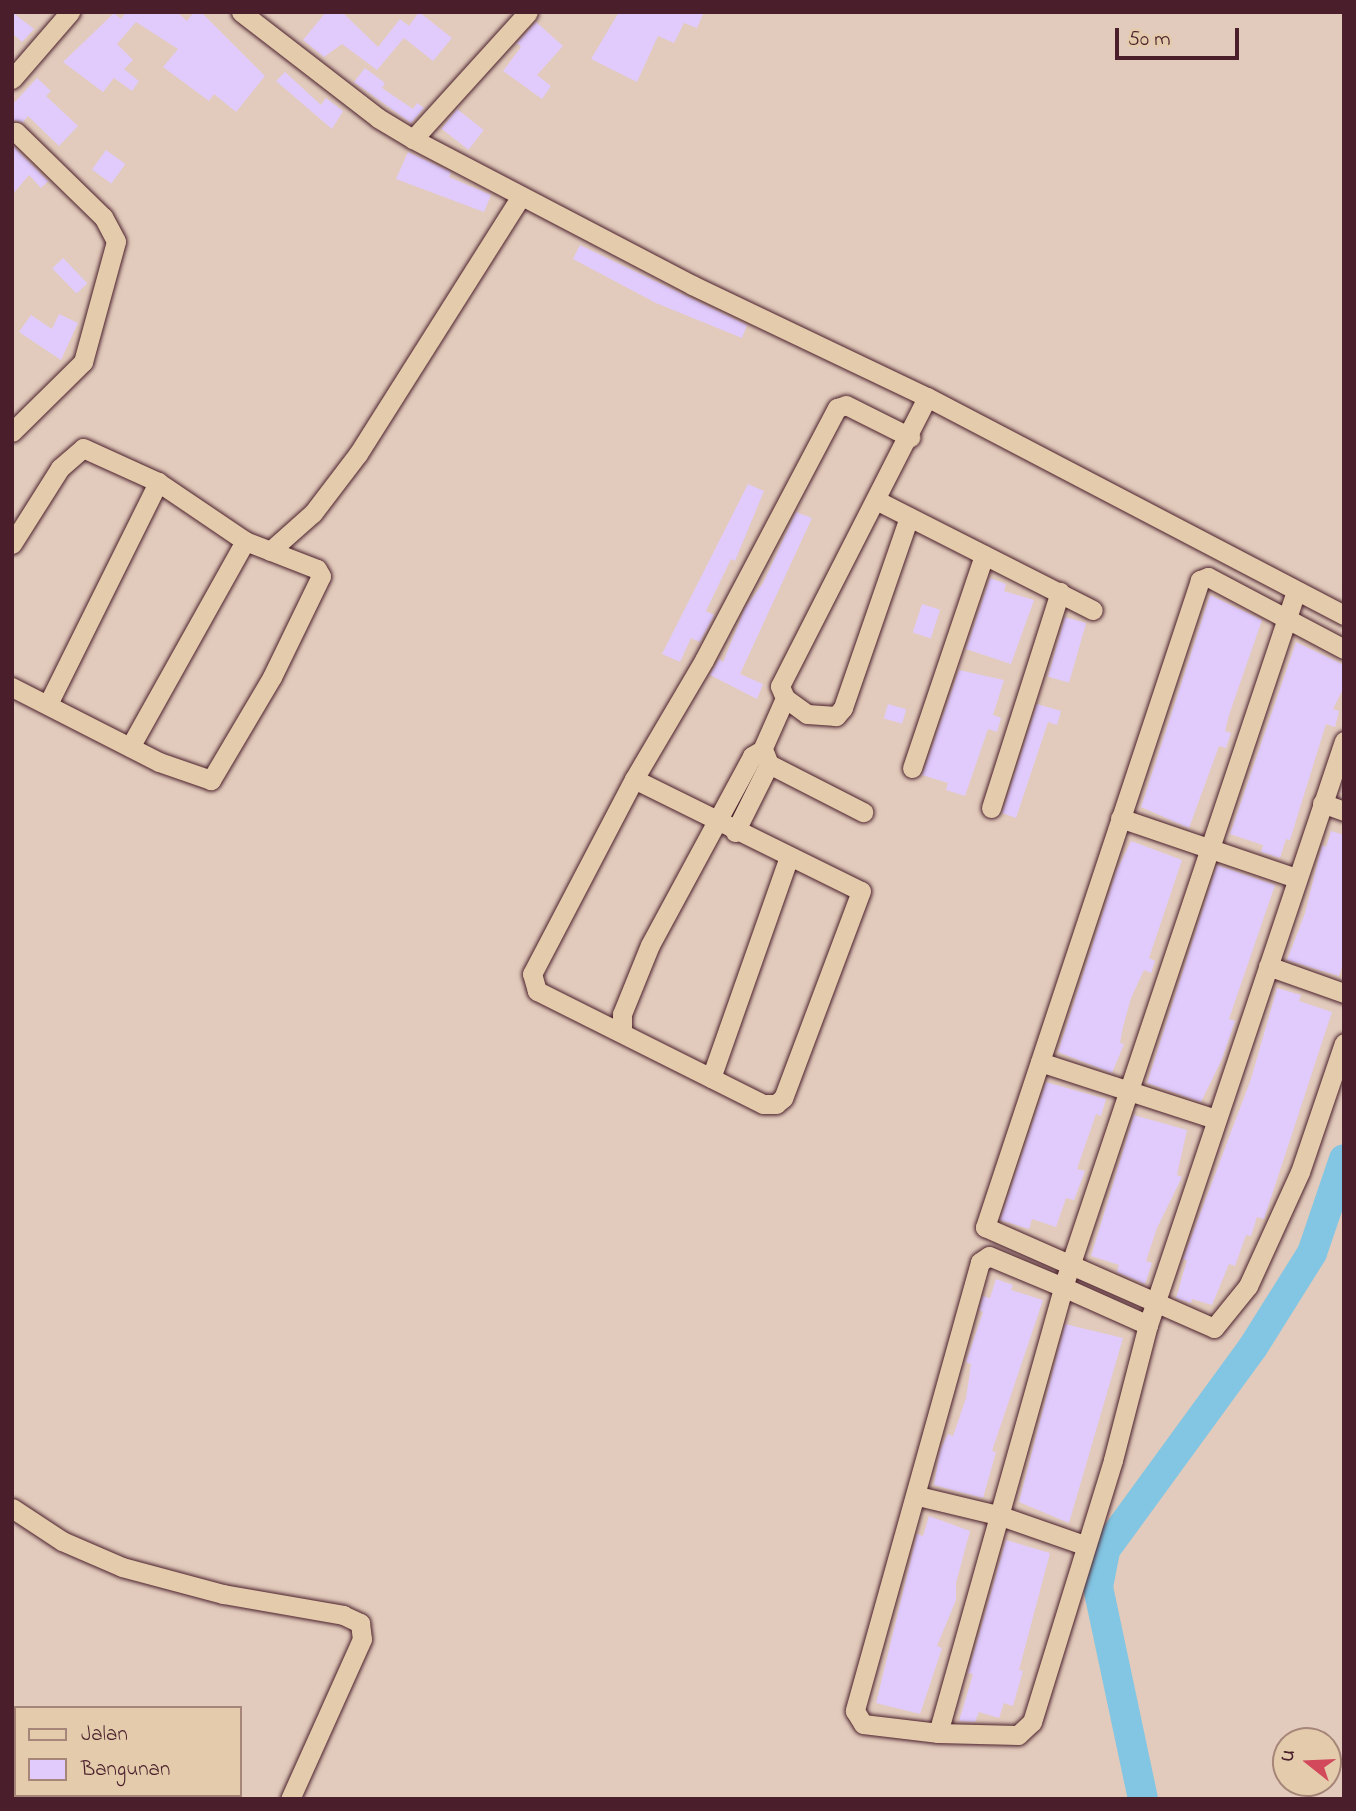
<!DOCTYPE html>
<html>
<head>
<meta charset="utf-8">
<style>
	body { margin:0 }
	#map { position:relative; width:1356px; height:1811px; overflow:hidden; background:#e2cbbc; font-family:"Indie Flower",sans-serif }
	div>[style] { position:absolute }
	.river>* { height:30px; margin:-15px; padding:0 15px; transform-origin:15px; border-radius:15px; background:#82c6e3 }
	.building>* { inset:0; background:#e0cbfc; transform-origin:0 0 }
	.roads { filter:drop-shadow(0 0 2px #4a1f2b) drop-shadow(0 0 2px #4a1f2b) }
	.minor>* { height:19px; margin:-9.5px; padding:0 9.5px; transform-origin:9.5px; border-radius:9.5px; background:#e3cbac }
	span { translate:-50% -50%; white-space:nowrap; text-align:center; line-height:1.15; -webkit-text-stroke:5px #e3cbac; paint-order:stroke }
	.frame { position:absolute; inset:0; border:14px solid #4a1f2b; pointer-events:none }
	.legend { position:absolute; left:14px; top:1706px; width:228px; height:91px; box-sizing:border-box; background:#e3cbac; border:2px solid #a68678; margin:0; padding:9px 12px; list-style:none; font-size:21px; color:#4a1f2b }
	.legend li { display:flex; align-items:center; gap:14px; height:35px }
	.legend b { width:35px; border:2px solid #a68678 }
	.north { position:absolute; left:1272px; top:1727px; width:70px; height:70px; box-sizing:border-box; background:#e3cbac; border:2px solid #a68678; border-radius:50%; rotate:288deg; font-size:19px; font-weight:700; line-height:28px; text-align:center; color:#4a1f2b }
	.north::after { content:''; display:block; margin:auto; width:24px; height:32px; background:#d1495b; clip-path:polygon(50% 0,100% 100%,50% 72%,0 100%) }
	.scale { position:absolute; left:1115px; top:28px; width:124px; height:32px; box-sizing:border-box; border:4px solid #4a1f2b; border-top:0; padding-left:9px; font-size:21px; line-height:24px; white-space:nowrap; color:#4a1f2b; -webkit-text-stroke:5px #e3cbac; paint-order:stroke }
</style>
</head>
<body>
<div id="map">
	<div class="river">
		<div style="left:1143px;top:1799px;width:217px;rotate:-102deg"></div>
		<div style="left:1098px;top:1587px;width:38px;rotate:-79deg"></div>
		<div style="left:1105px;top:1550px;width:251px;rotate:-53.9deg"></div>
		<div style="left:1253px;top:1347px;width:111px;rotate:-57.9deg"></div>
		<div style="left:1312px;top:1253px;width:99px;rotate:-71.2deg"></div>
	</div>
	<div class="building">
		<div style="clip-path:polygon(12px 12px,34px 29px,22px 42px,12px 33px)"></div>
		<div style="clip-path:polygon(126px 12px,177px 12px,187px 21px,194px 12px,201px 12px,265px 76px,236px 112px,214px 94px,209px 101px,163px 67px,178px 49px,136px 22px,117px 44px,133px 60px,124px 69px,139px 81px,132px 91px,114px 78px,103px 92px,63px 62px,114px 13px,121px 19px)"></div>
		<div style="clip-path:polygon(326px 12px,342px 12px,378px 47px,400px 19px,409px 26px,419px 12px,452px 38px,433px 61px,404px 38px,377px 70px,342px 44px,324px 57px,303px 40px)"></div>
		<div style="clip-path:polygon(619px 12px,704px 12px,697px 28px,684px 23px,674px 43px,658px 36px,637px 82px,591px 59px)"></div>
		<div style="clip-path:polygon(536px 22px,563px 46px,537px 75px,551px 86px,542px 99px,503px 71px,521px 47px,517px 43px)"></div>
		<div style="clip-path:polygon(365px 68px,385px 83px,382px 88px,413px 109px,417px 103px,424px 108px,411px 123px,354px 82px)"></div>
		<div style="clip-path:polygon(285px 72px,321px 105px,326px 98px,343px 111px,332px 129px,276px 81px)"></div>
		<div style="clip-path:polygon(37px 78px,51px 91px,46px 96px,78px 126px,59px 146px,28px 116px,23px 122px,12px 120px,12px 105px)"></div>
		<div style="left:457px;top:109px;width:34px;height:25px;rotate:38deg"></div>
		<div style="clip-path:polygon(12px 145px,48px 181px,41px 188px,29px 175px,12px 195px)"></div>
		<div style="left:106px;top:150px;width:24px;height:24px;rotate:36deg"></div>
		<div style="clip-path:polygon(408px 152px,451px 172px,449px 177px,491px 195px,484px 212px,396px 179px)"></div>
		<div style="clip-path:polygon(580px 245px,747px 325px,742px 338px,656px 303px,573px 259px)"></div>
		<div style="left:63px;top:258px;width:35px;height:15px;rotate:46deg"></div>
		<div style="clip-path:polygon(59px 314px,78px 323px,61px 360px,19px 332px,31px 315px,52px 329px)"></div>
		<div style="clip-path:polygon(748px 484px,764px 491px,735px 561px,731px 559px,706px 611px,714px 615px,700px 642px,691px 638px,680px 662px,662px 654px)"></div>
		<div style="clip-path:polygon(796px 512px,812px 518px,740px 674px,763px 684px,757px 699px,710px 675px,719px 659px,723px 662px,745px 608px,763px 583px)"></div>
		<div style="clip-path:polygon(990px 578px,1006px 584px,1004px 591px,1034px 600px,1011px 664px,966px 649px)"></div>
		<div style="clip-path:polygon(1210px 595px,1262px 620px,1229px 715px,1225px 731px,1231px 733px,1226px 748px,1219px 746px,1189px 828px,1141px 807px)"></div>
		<div style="left:922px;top:604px;width:19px;height:30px;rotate:18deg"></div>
		<div style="left:1065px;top:617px;width:22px;height:62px;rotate:16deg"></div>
		<div style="clip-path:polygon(1296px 642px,1344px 665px,1344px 687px,1333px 709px,1339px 711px,1335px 727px,1326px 724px,1290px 840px,1286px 839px,1280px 858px,1261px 852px,1263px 845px,1230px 834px)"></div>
		<div style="clip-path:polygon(959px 670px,1004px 680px,993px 715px,1001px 718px,997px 732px,988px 729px,965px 796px,946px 790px,948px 783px,922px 775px)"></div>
		<div style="left:888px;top:704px;width:19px;height:15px;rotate:16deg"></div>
		<div style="clip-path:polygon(1037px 704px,1061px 711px,1057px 725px,1048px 722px,1016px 818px,1002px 813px)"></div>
		<div style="clip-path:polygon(1331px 831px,1344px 835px,1344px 960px,1339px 976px,1287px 960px,1305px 913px,1322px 845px,1326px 847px)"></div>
		<div style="clip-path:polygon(1131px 841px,1182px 860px,1149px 958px,1155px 961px,1151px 973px,1144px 970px,1131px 998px,1123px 1027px,1120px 1043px,1124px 1044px,1112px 1073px,1058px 1052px,1116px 872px)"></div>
		<div style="clip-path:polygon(1217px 865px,1275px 885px,1229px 1019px,1235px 1021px,1222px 1059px,1201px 1102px,1147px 1083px)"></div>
		<div style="clip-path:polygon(1277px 988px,1301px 995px,1299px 1001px,1332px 1012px,1264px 1219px,1257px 1217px,1251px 1236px,1246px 1235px,1235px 1266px,1229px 1264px,1212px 1305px,1192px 1299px,1191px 1303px,1176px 1298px,1187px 1260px,1183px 1259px,1251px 1079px)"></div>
		<div style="clip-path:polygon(1046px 1082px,1106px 1099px,1101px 1116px,1096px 1114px,1077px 1169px,1085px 1171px,1074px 1200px,1066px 1198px,1056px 1227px,1032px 1219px,1029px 1229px,1000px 1220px)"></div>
		<div style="clip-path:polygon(1134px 1115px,1187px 1130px,1177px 1175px,1182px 1177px,1157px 1228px,1146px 1261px,1152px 1263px,1145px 1284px,1117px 1272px,1119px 1265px,1091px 1256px)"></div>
		<div style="clip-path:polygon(996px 1279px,1013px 1285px,1011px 1290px,1043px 1300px,992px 1451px,996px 1452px,983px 1498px,934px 1485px,940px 1450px,948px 1434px,953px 1436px,966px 1398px,971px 1364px,966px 1362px,983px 1312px,979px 1310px,983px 1296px,990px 1298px)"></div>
		<div style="clip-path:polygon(1065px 1324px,1123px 1338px,1069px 1523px,1019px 1502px)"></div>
		<div style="clip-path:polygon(929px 1516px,970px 1531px,956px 1583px,956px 1600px,937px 1646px,942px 1648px,920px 1714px,876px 1703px,917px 1534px,923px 1536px)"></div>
		<div style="clip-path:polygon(1006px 1540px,1050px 1553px,1019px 1670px,1023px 1671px,1013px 1706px,1004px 1703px,999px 1718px,979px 1712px,975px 1722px,959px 1721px,973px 1674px,968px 1673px)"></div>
	</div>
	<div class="roads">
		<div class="minor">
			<div style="left:241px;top:12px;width:173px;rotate:37.7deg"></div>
			<div style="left:378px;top:118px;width:41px;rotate:31deg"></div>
			<div style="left:413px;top:139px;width:315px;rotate:27.6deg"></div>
			<div style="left:692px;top:285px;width:260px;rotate:25.5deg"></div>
			<div style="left:927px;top:397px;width:471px;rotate:27.6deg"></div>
			<div style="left:12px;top:79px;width:89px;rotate:-49.1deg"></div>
			<div style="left:413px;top:139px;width:171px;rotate:-47.8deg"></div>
			<div style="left:12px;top:432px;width:100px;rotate:-44.6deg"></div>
			<div style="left:83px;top:362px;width:125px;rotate:-74.7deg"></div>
			<div style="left:116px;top:241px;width:27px;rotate:-118deg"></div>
			<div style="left:103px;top:217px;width:122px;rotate:-135.7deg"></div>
			<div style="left:876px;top:500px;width:243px;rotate:26.9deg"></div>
			<div style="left:909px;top:517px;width:202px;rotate:109.1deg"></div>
			<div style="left:843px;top:708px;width:11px;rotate:131deg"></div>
			<div style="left:836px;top:716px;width:29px;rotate:-176deg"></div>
			<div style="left:807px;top:714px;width:27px;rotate:-144deg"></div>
			<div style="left:785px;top:698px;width:13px;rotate:-113deg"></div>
			<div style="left:780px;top:686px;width:324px;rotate:-63deg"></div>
			<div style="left:12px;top:544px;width:90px;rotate:-57.7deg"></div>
			<div style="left:60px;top:468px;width:30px;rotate:-41deg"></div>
			<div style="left:83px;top:448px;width:82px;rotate:24.4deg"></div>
			<div style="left:158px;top:482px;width:105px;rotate:34.1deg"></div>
			<div style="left:245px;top:541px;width:77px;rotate:21.3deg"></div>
			<div style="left:317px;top:569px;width:8px;rotate:60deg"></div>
			<div style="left:321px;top:576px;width:112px;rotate:115.9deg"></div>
			<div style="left:272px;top:677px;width:120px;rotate:120.6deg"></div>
			<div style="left:211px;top:780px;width:55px;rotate:-160.9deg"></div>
			<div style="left:159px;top:762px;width:165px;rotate:-153deg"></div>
			<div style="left:270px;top:551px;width:57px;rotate:-41.5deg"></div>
			<div style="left:313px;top:513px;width:74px;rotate:-52.7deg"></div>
			<div style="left:358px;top:454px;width:305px;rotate:-57.7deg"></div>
			<div style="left:1344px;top:649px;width:154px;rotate:-152.1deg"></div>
			<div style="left:1208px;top:577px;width:9px;rotate:159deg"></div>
			<div style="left:1200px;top:580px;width:682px;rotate:108.38deg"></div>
			<div style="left:985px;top:1227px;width:250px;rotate:23.8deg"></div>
			<div style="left:1214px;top:1328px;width:54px;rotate:-51deg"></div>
			<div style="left:1248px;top:1286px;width:125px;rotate:-65.5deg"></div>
			<div style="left:1300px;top:1172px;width:136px;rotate:-71.2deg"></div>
			<div style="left:48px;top:704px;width:248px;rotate:-63.6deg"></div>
			<div style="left:130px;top:747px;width:236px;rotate:-60.8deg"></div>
			<div style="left:769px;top:764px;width:106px;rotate:27.1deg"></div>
			<div style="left:912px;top:768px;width:225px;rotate:-71.3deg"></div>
			<div style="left:634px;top:779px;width:253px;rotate:26.3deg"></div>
			<div style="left:861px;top:891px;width:221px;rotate:110.6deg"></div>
			<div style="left:783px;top:1098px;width:9px;rotate:139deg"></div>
			<div style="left:776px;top:1104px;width:13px;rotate:180deg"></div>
			<div style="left:763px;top:1104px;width:253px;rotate:-153.4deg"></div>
			<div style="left:537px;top:991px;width:18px;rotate:-106deg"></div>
			<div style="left:532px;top:974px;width:220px;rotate:-62.4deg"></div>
			<div style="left:634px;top:779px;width:138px;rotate:-59.5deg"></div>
			<div style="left:704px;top:660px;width:285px;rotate:-62.2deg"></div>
			<div style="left:837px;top:408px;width:9px;rotate:-18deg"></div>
			<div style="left:846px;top:405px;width:72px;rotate:26.6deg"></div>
			<div style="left:1322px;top:803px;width:23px;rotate:20deg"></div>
			<div style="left:991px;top:808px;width:227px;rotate:-72.3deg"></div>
			<div style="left:1120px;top:818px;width:186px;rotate:18.8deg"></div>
			<div style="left:735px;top:832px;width:76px;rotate:-63.4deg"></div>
			<div style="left:769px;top:764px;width:11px;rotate:-112deg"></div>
			<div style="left:1268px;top:966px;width:81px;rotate:19.6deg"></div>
			<div style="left:622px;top:1032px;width:18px;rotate:-90deg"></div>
			<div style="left:622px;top:1014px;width:74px;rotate:-67.9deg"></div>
			<div style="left:650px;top:945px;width:215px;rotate:-61.6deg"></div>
			<div style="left:752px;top:756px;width:12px;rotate:-31deg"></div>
			<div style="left:762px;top:750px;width:57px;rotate:-66.1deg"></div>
			<div style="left:1040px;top:1062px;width:184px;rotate:18deg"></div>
			<div style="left:711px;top:1078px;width:234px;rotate:-70.6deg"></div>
			<div style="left:1148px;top:1325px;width:93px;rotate:-155.9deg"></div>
			<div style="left:1063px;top:1287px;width:80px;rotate:-157.3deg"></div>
			<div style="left:989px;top:1256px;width:11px;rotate:146deg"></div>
			<div style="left:980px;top:1262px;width:466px;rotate:105.6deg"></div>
			<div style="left:855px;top:1711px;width:15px;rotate:58deg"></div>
			<div style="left:863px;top:1724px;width:76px;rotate:6.8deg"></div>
			<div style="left:938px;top:1733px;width:463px;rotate:-74.3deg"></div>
			<div style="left:1063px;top:1287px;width:734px;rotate:-71.49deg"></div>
			<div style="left:918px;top:1496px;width:85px;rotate:13.5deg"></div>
			<div style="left:1001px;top:1516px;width:88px;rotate:19.3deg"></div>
			<div style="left:12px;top:1508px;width:60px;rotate:33.4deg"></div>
			<div style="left:62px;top:1541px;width:65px;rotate:23.4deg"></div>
			<div style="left:122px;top:1567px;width:105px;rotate:15deg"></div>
			<div style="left:223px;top:1594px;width:122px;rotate:9.9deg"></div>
			<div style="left:343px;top:1615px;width:19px;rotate:25deg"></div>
			<div style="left:360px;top:1623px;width:16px;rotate:83deg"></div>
			<div style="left:362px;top:1639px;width:175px;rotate:114.2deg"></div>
			<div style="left:938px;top:1733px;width:80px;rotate:1.4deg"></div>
			<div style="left:1018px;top:1735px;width:19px;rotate:-43deg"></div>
			<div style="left:1032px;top:1722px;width:274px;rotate:-72.8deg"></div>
			<div style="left:1113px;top:1460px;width:139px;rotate:-75.5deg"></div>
			<div style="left:1148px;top:1325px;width:616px;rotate:-71.45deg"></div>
		</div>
	</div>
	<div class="frame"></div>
	<ul class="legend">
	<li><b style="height:9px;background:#e3cbac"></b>Jalan</li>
	<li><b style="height:19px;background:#e0cbfc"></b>Bangunan</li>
	</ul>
	<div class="north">U</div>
	<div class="scale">50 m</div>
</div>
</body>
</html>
